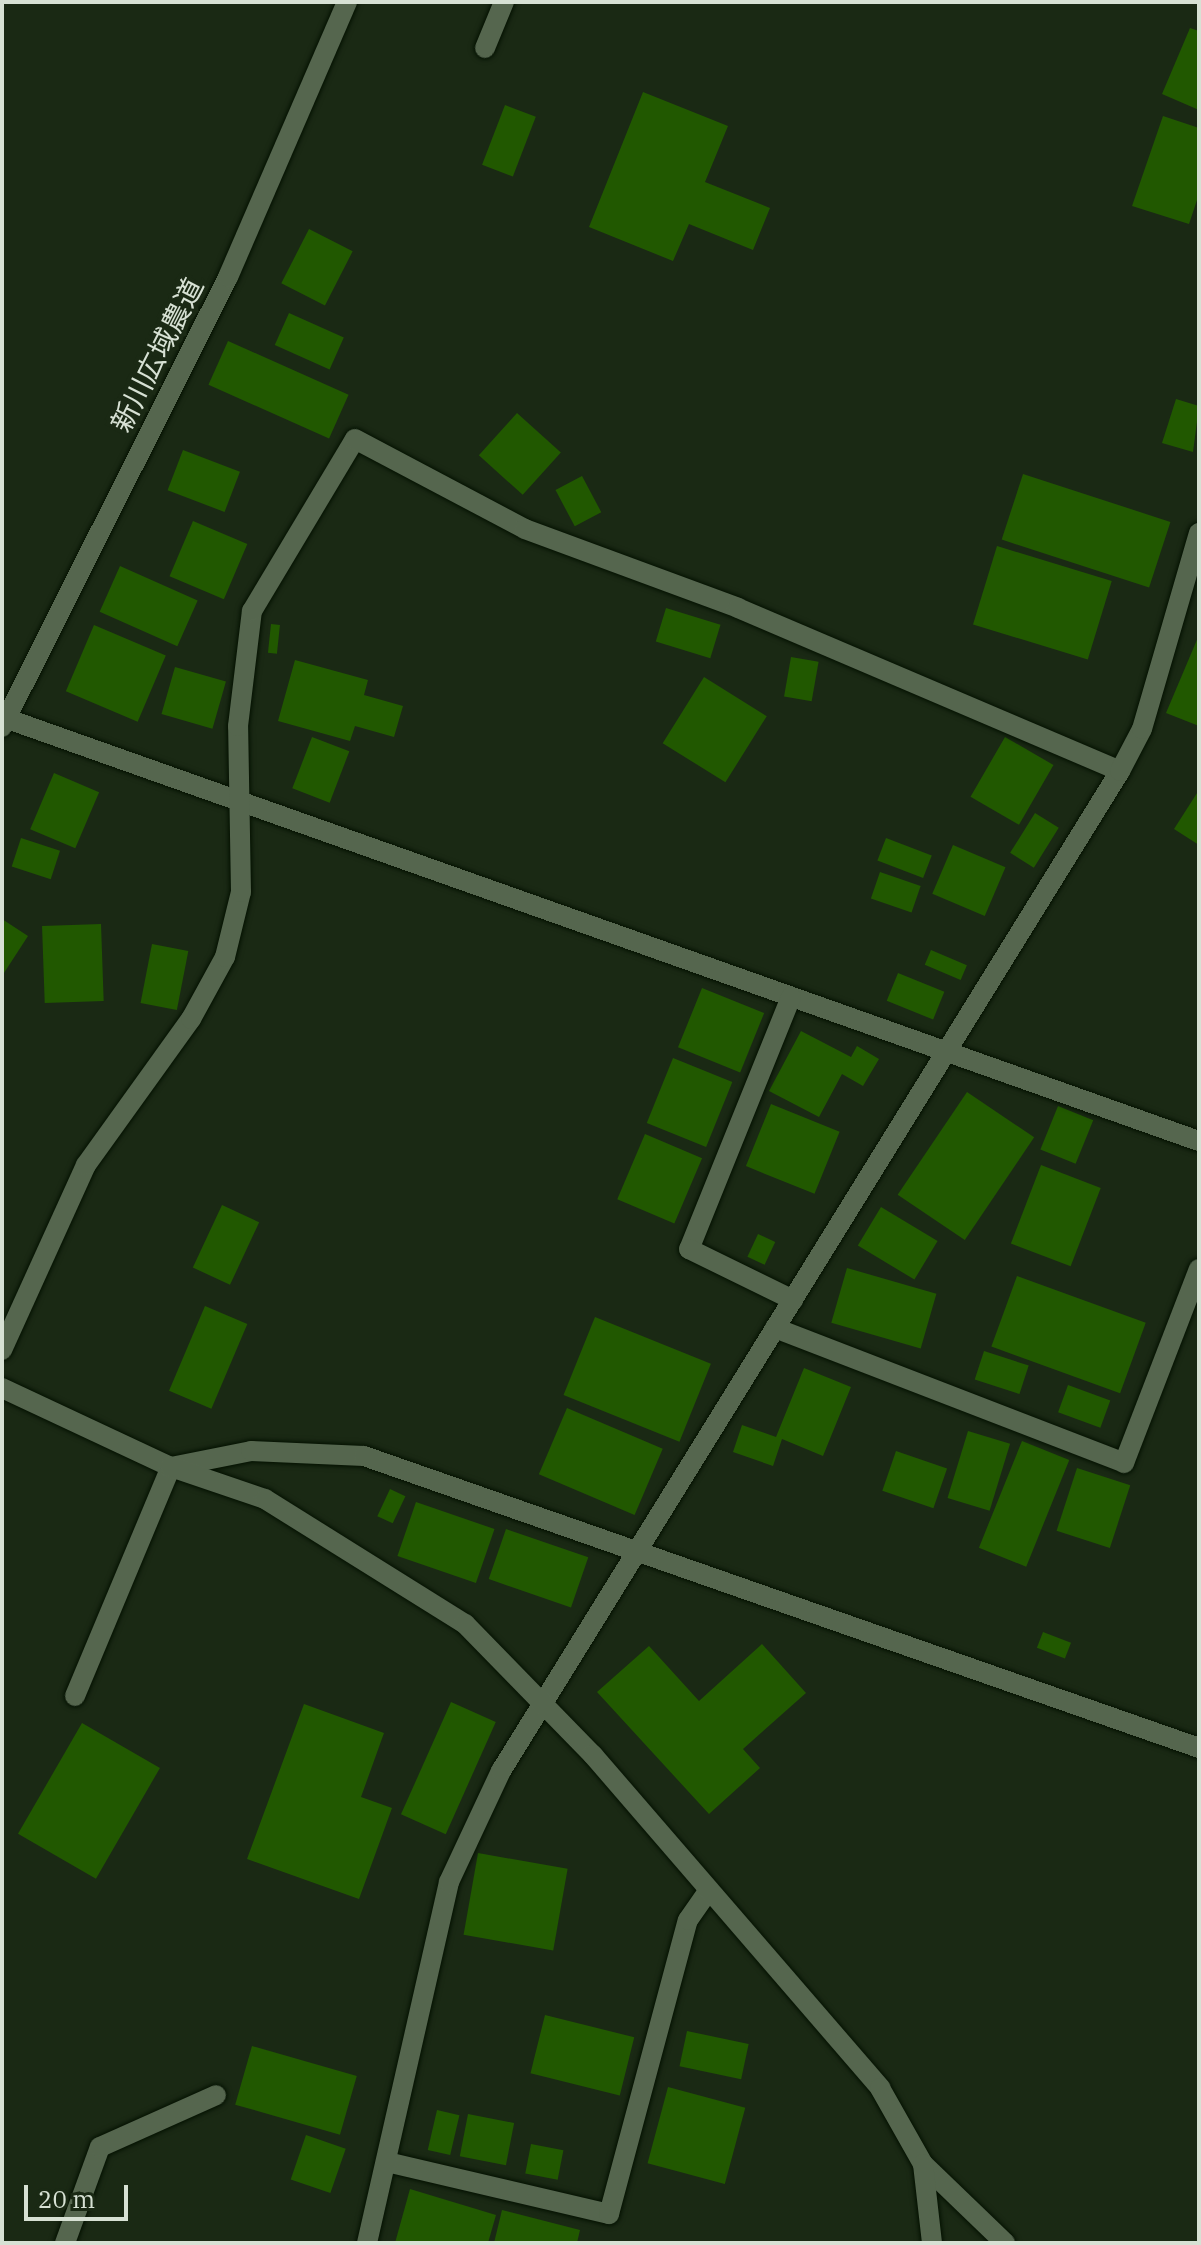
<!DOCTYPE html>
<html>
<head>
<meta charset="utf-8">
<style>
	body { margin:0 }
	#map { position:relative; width:1201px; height:2245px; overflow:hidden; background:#1a2914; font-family:"IBM Plex Serif","Noto Sans JP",serif }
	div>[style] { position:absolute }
	.building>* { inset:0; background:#215800; transform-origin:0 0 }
	.roads { filter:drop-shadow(0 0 2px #041101) drop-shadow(0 0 2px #041101) }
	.minor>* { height:20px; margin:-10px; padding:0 10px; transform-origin:10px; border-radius:10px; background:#55664e }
	.tertiary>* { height:20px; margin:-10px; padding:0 10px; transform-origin:10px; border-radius:10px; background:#55664e }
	span { translate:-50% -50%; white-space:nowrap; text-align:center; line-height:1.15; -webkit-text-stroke:8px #1a2914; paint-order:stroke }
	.street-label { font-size:28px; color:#d7e1d4 }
	.frame { position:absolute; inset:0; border:4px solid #d7e1d4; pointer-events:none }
	.scale { position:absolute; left:24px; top:2185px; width:104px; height:36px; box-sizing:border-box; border:4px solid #d7e1d4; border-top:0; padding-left:10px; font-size:24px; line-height:28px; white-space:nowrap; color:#d7e1d4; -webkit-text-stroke:6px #1a2914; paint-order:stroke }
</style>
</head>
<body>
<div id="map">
	<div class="building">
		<div style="clip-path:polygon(1190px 28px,1199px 31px,1199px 110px,1162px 94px)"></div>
		<div style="clip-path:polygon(643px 92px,728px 126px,705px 182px,770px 208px,753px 250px,689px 224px,673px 261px,589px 227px)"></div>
		<div style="left:505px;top:105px;width:33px;height:64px;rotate:21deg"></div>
		<div style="clip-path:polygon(1163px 116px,1199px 128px,1199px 194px,1189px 224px,1132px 206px)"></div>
		<div style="left:309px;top:229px;width:49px;height:61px;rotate:27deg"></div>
		<div style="left:289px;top:313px;width:60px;height:35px;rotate:24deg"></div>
		<div style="left:228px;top:341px;width:132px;height:48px;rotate:24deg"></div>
		<div style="clip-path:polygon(1176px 399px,1199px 406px,1193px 452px,1162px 443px)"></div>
		<div style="left:517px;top:413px;width:59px;height:57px;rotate:42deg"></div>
		<div style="left:183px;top:450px;width:61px;height:43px;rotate:21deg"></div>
		<div style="left:1023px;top:474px;width:155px;height:69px;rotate:18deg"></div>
		<div style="left:582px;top:476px;width:41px;height:30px;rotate:62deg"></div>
		<div style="left:193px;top:521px;width:59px;height:60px;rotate:23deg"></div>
		<div style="left:997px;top:546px;width:120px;height:82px;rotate:17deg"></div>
		<div style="left:120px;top:566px;width:85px;height:50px;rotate:24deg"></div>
		<div style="left:666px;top:608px;width:57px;height:35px;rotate:17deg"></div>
		<div style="left:271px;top:624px;width:9px;height:29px;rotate:6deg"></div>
		<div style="left:94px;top:625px;width:78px;height:72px;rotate:23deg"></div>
		<div style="clip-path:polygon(1199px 635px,1199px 726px,1166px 713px)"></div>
		<div style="left:791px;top:657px;width:28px;height:40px;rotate:10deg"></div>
		<div style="clip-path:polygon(295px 660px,368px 680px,364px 695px,403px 706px,394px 737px,355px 726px,350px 741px,278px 721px)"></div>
		<div style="left:175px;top:667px;width:53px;height:49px;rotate:16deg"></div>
		<div style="left:704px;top:677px;width:74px;height:78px;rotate:32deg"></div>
		<div style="left:312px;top:737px;width:40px;height:55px;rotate:21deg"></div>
		<div style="left:1005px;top:737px;width:56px;height:69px;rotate:30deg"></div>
		<div style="left:54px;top:773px;width:49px;height:61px;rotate:23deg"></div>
		<div style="clip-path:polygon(1199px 790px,1199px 845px,1174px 829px)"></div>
		<div style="left:1035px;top:813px;width:28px;height:47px;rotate:32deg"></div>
		<div style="left:21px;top:838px;width:41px;height:30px;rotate:18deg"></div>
		<div style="left:886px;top:838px;width:49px;height:24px;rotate:21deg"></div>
		<div style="left:953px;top:845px;width:57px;height:53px;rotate:23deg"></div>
		<div style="left:880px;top:872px;width:43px;height:28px;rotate:19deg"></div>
		<div style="clip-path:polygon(2px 919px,28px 936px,2px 976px)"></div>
		<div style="left:101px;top:924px;width:77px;height:59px;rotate:88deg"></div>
		<div style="left:152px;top:944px;width:37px;height:60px;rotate:11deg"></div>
		<div style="left:931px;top:950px;width:39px;height:16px;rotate:23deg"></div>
		<div style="left:898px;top:973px;width:50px;height:30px;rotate:22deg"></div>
		<div style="left:702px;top:988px;width:67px;height:64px;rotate:22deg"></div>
		<div style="clip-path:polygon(801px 1031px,851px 1057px,857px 1046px,879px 1059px,863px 1086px,842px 1074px,819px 1117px,769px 1091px)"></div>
		<div style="left:673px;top:1058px;width:64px;height:70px;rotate:22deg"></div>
		<div style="left:967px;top:1092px;width:81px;height:124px;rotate:34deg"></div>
		<div style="left:771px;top:1104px;width:74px;height:67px;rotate:22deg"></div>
		<div style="left:1058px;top:1106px;width:38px;height:47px;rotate:22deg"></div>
		<div style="left:645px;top:1134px;width:62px;height:71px;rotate:23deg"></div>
		<div style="left:1041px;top:1165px;width:64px;height:84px;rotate:21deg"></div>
		<div style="left:222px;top:1205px;width:41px;height:69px;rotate:25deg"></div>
		<div style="left:881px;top:1207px;width:66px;height:45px;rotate:31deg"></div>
		<div style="left:758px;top:1234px;width:19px;height:25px;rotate:25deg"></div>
		<div style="left:847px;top:1268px;width:93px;height:57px;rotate:16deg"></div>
		<div style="left:1017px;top:1276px;width:137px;height:75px;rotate:20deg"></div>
		<div style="left:205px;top:1306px;width:46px;height:92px;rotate:23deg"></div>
		<div style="left:595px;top:1317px;width:125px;height:84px;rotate:22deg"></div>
		<div style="left:984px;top:1351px;width:47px;height:30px;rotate:18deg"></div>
		<div style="clip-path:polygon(804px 1368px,851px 1387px,823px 1456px,782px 1439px,773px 1466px,733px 1452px,742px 1425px,776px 1437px)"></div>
		<div style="left:1068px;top:1385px;width:45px;height:29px;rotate:20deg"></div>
		<div style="left:567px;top:1408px;width:104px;height:72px;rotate:23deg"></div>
		<div style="left:968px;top:1431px;width:44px;height:70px;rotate:17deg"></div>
		<div style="left:1022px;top:1441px;width:51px;height:115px;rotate:22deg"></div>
		<div style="left:896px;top:1451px;width:54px;height:42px;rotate:19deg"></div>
		<div style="left:1077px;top:1468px;width:56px;height:66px;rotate:18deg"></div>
		<div style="left:390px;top:1489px;width:17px;height:30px;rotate:25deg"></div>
		<div style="left:416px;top:1502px;width:83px;height:57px;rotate:19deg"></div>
		<div style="left:506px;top:1529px;width:87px;height:53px;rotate:19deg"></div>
		<div style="left:1043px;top:1632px;width:30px;height:17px;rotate:21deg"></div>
		<div style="clip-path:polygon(762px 1644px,806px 1693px,743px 1749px,760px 1768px,709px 1814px,597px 1692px,649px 1646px,699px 1701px)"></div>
		<div style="left:451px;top:1702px;width:49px;height:123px;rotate:24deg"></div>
		<div style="clip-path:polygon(304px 1704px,384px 1733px,361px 1797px,392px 1808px,359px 1899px,247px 1859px)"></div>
		<div style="left:82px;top:1723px;width:90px;height:128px;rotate:30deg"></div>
		<div style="left:478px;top:1853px;width:91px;height:83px;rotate:10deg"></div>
		<div style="left:545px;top:2015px;width:92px;height:60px;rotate:14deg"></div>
		<div style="left:687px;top:2031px;width:63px;height:36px;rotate:12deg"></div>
		<div style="left:252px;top:2046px;width:109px;height:61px;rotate:16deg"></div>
		<div style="left:668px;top:2087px;width:80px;height:79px;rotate:15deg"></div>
		<div style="left:437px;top:2110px;width:23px;height:41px;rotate:13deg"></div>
		<div style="left:468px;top:2114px;width:47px;height:43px;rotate:11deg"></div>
		<div style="left:306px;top:2135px;width:42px;height:47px;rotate:19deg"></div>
		<div style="left:531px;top:2144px;width:33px;height:30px;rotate:11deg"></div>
		<div style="clip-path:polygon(410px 2189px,496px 2215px,488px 2243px,395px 2243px)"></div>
		<div style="clip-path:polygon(502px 2210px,580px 2230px,577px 2243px,494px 2243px)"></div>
	</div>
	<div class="roads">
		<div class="minor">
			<div style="left:485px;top:48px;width:50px;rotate:-67.6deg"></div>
			<div style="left:2px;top:717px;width:1270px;rotate:19.51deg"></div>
			<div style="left:791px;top:997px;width:272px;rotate:112deg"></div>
			<div style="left:689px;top:1249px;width:116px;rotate:26.1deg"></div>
			<div style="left:775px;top:1328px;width:374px;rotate:21.1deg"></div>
			<div style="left:1124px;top:1463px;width:208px;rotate:-68.9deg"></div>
			<div style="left:2px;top:1350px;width:203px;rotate:-65.6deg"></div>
			<div style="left:86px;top:1165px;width:180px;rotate:-54.3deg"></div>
			<div style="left:191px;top:1019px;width:71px;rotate:-61.3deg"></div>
			<div style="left:225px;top:957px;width:67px;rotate:-76.2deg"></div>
			<div style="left:241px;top:892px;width:166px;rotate:-91deg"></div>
			<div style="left:238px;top:726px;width:116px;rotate:-83.1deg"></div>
			<div style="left:252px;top:611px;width:200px;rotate:-59.1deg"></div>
			<div style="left:355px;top:439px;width:192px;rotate:27.9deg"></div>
			<div style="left:525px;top:529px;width:227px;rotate:20.3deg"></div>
			<div style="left:738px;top:608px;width:415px;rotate:23.1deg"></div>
			<div style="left:75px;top:1696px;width:248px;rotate:-67.3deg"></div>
			<div style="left:171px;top:1467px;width:82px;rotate:-11.3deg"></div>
			<div style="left:251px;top:1451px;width:113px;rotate:2.5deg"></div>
			<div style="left:364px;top:1456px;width:885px;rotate:19.27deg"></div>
			<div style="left:387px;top:2162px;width:228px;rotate:13.2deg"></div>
			<div style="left:609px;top:2214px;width:304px;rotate:-75deg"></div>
			<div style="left:688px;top:1920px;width:35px;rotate:-55deg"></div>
			<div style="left:923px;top:2164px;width:114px;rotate:43.9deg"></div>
			<div style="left:65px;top:2243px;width:102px;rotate:-70deg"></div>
			<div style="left:100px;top:2147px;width:127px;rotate:-24.1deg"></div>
			<div style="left:367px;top:2243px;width:370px;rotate:-77.2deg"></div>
			<div style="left:449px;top:1882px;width:123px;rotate:-64.9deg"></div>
			<div style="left:501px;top:1771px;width:1176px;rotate:-58.24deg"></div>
			<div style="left:1120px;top:771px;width:47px;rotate:-62.4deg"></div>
			<div style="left:1142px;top:729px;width:204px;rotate:-73.8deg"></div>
		</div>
		<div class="tertiary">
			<div style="left:2px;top:727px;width:504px;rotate:-63.33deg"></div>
			<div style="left:228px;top:277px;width:300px;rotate:-66.6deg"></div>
			<div style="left:2px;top:1388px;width:187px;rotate:25.1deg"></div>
			<div style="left:171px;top:1467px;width:99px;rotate:18.8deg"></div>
			<div style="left:265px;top:1499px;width:236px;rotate:32deg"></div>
			<div style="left:465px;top:1624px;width:183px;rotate:45.7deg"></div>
			<div style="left:593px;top:1755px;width:440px;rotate:49.2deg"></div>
			<div style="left:880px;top:2088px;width:87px;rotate:60.5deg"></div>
			<div style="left:923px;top:2164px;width:80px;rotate:83.5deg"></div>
		</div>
	</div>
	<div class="street-label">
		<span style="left:157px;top:355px;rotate:-63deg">新川広域農道</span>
	</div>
	<div class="frame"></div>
	<div class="scale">20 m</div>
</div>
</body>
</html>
